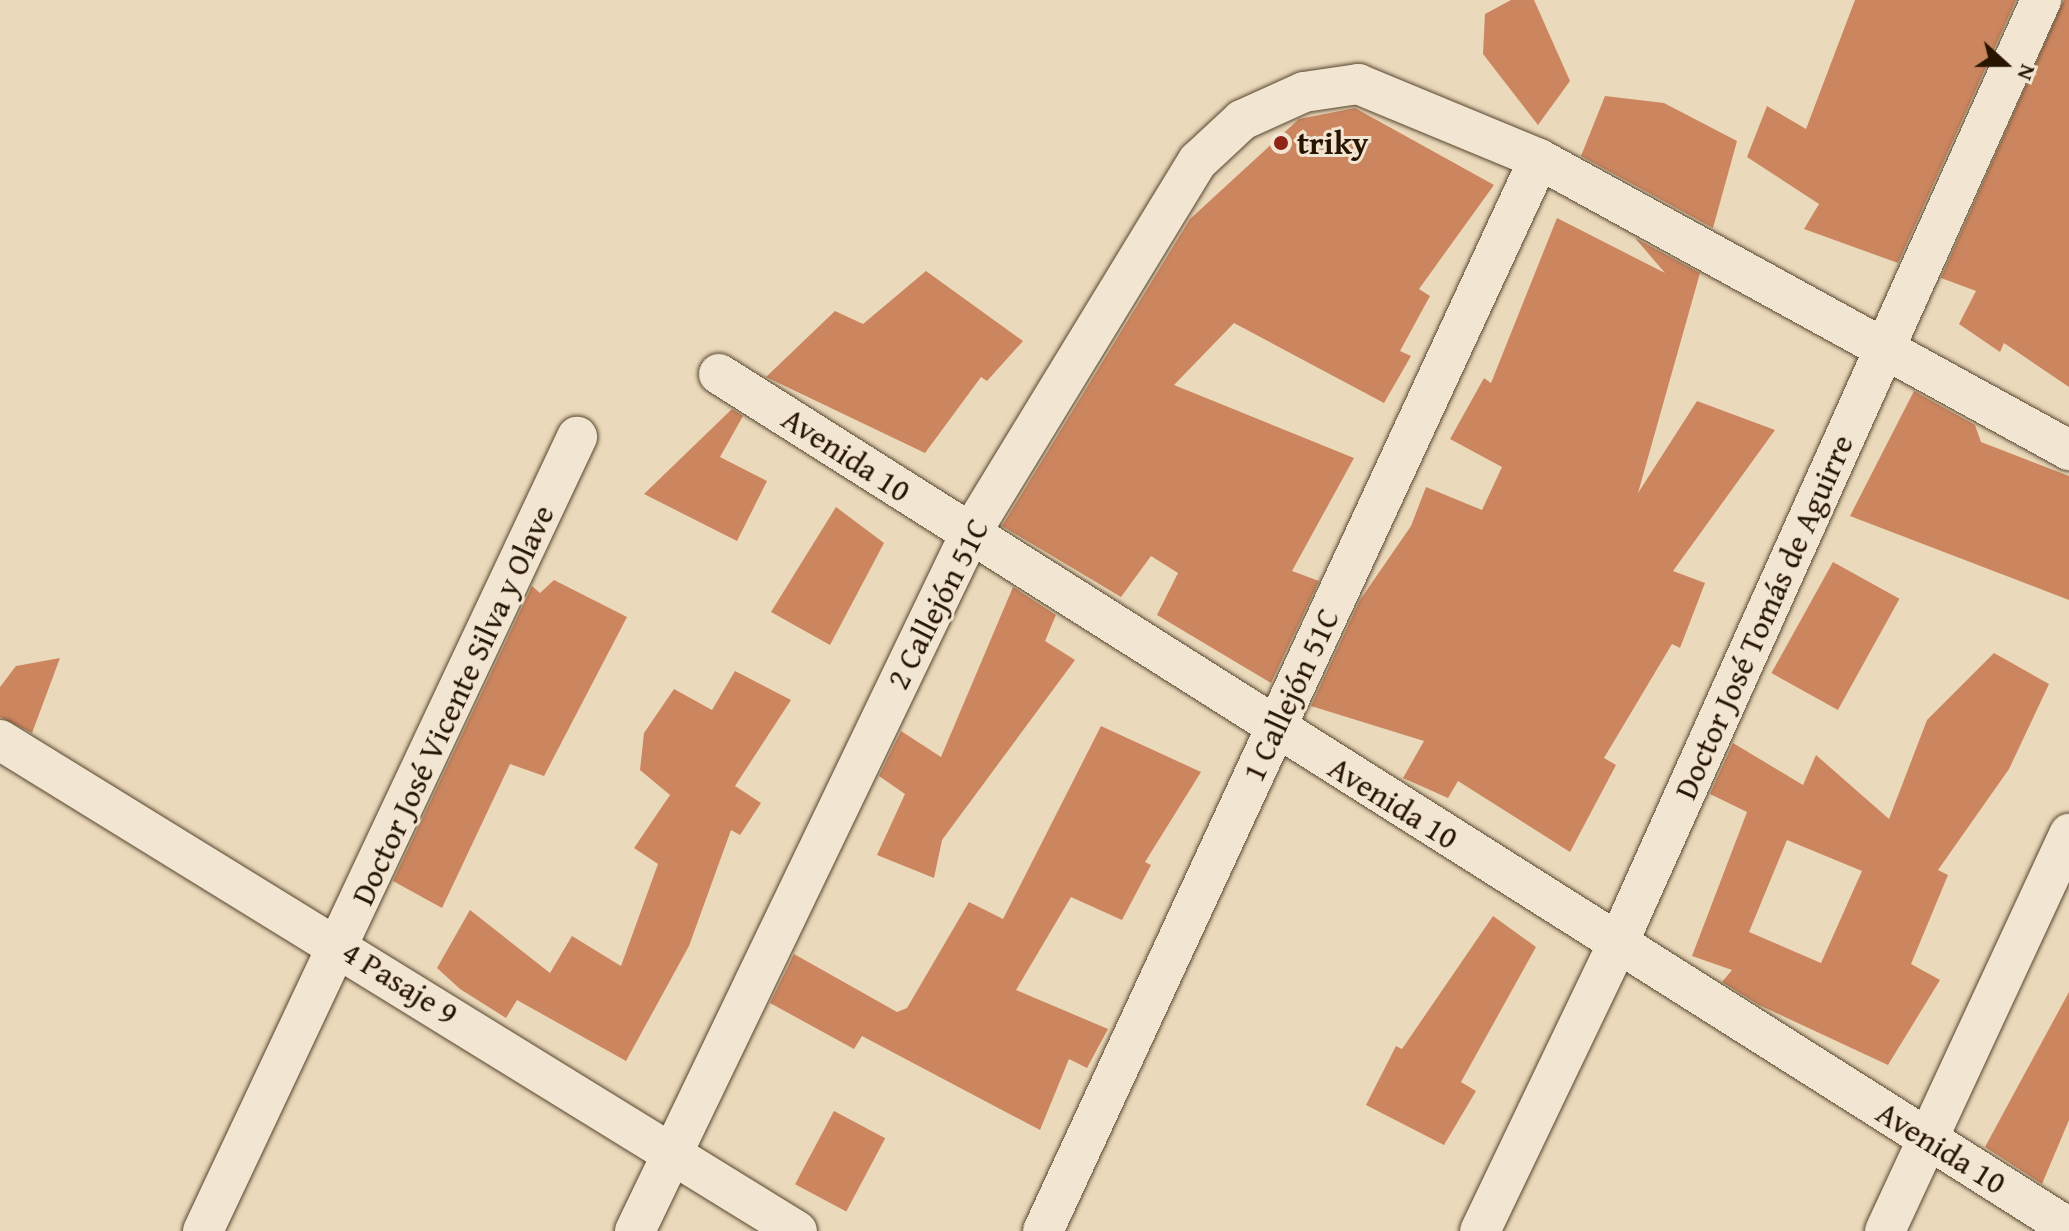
<!DOCTYPE html>
<html>
<head>
<meta charset="utf-8">
<style>
	body { margin:0 }
	#map { position:relative; width:2069px; height:1231px; overflow:hidden; background:#ebd9bb; font-family:"Gentium Book Plus",serif }
	div>[style] { position:absolute }
	.building>* { inset:0; background:#cc865f; transform-origin:0 0 }
	.roads { filter:drop-shadow(0 0 2px #58462f) drop-shadow(0 0 2px #58462f) }
	.minor>* { height:40px; margin:-20px; padding:0 20px; transform-origin:20px; border-radius:20px; background:#f2e6d3 }
	.dots>* { width:22px; height:22px; translate:-50% -50%; box-sizing:border-box; border:4px solid #f2e6d3; border-radius:50% }
	span { translate:-50% -50%; white-space:nowrap; text-align:center; line-height:1.15; -webkit-text-stroke:6px #f2e6d3; paint-order:stroke }
	.poi-label { font-size:32px; color:#271500; font-weight:700 }
	.left { translate:0 -50%; text-align:left }
	.street-label { font-size:32px; color:#271500 }
	.north { position:absolute; left:1965px; top:24px; width:80px; height:80px; -webkit-text-stroke:6px #f2e6d3; paint-order:stroke; rotate:111deg; font-size:22px; font-weight:700; line-height:32px; text-align:center; color:#271500 }
	.north::after { content:''; display:block; margin:auto; width:28px; height:36px; background:#271500; clip-path:polygon(50% 0,100% 100%,50% 72%,0 100%) }
</style>
</head>
<body>
<div id="map">
	<div class="building">
		<div style="clip-path:polygon(1511px 0,1534px 0,1570px 81px,1538px 125px,1483px 54px,1485px 14px)"></div>
		<div style="clip-path:polygon(1855px 0,2016px 0,1898px 263px,1804px 229px,1819px 204px,1747px 157px,1767px 106px,1806px 129px)"></div>
		<div style="clip-path:polygon(2064px 0,2069px 0,2069px 387px,2004px 343px,2000px 352px,1959px 324px,1976px 291px,1941px 278px)"></div>
		<div style="clip-path:polygon(1605px 96px,1664px 103px,1737px 141px,1713px 228px,1581px 156px)"></div>
		<div style="clip-path:polygon(1355px 108px,1494px 185px,1419px 289px,1430px 296px,1400px 351px,1411px 356px,1384px 403px,1234px 323px,1174px 385px,1354px 458px,1292px 571px,1319px 581px,1271px 683px,1157px 615px,1178px 573px,1151px 556px,1121px 597px,1002px 526px,1190px 219px,1299px 119px)"></div>
		<div style="clip-path:polygon(1557px 218px,1665px 273px,1635px 238px,1700px 273px,1638px 493px,1697px 401px,1775px 430px,1673px 571px,1705px 583px,1680px 648px,1672px 644px,1604px 758px,1616px 765px,1570px 852px,1458px 781px,1448px 798px,1403px 778px,1424px 741px,1311px 706px,1360px 600px,1411px 526px,1426px 487px,1482px 510px,1502px 467px,1450px 439px,1484px 378px,1491px 383px)"></div>
		<div style="clip-path:polygon(926px 271px,1023px 341px,987px 381px,981px 377px,925px 453px,766px 377px,835px 311px,863px 324px)"></div>
		<div style="clip-path:polygon(1914px 391px,1975px 425px,1981px 442px,2069px 476px,2069px 600px,1850px 516px)"></div>
		<div style="clip-path:polygon(732px 409px,743px 416px,720px 457px,767px 481px,737px 541px,644px 494px)"></div>
		<div style="clip-path:polygon(836px 507px,884px 543px,830px 645px,771px 612px)"></div>
		<div style="left:1833px;top:562px;width:76px;height:127px;rotate:29deg"></div>
		<div style="clip-path:polygon(554px 580px,627px 617px,544px 776px,510px 764px,442px 908px,393px 881px,532px 586px,540px 593px)"></div>
		<div style="clip-path:polygon(1013px 587px,1056px 615px,1045px 641px,1075px 660px,942px 840px,934px 878px,877px 855px,905px 794px,879px 776px,901px 731px,941px 757px)"></div>
		<div style="clip-path:polygon(evenodd,1994px 653px,2049px 684px,2009px 769px,1938px 870px,1948px 875px,1911px 964px,1940px 980px,1888px 1065px,1759px 1005px,1722px 982px,1732px 970px,1692px 956px,1747px 812px,1710px 794px,1733px 743px,1803px 785px,1816px 755px,1889px 819px,1927px 720px,1994px 653px,1787px 840px,1862px 871px,1821px 963px,1749px 932px,1787px 840px)"></div>
		<div style="clip-path:polygon(60px 658px,32px 733px,0 717px,0 687px,16px 666px)"></div>
		<div style="clip-path:polygon(735px 671px,791px 700px,735px 786px,761px 803px,740px 835px,731px 830px,689px 946px,626px 1061px,517px 1000px,506px 1018px,460px 989px,437px 968px,470px 910px,550px 973px,572px 936px,621px 966px,658px 864px,634px 848px,670px 795px,640px 770px,644px 733px,674px 689px,712px 710px)"></div>
		<div style="clip-path:polygon(1101px 726px,1201px 772px,1145px 862px,1151px 865px,1122px 920px,1071px 897px,1016px 990px,1108px 1029px,1087px 1068px,1069px 1059px,1040px 1130px,862px 1036px,854px 1049px,770px 1003px,794px 954px,897px 1012px,907px 1008px,969px 902px,1003px 919px)"></div>
		<div style="clip-path:polygon(1493px 916px,1536px 947px,1461px 1082px,1476px 1091px,1444px 1145px,1366px 1105px,1396px 1046px,1402px 1049px)"></div>
		<div style="clip-path:polygon(2069px 992px,2069px 1120px,2042px 1184px,1985px 1147px)"></div>
		<div style="left:834px;top:1111px;width:58px;height:83px;rotate:28deg"></div>
	</div>
	<div class="roads">
		<div class="minor">
			<div style="left:719px;top:374px;width:1597px;rotate:32.32deg"></div>
			<div style="left:0;top:740px;width:936px;rotate:31.64deg"></div>
			<div style="left:203px;top:1231px;width:878px;rotate:-64.78deg"></div>
			<div style="left:635px;top:1231px;width:773px;rotate:-64.33deg"></div>
			<div style="left:970px;top:534px;width:437px;rotate:-58.6deg"></div>
			<div style="left:1198px;top:161px;width:60px;rotate:-43deg"></div>
			<div style="left:1242px;top:120px;width:68px;rotate:-24.3deg"></div>
			<div style="left:1304px;top:92px;width:55px;rotate:-8.4deg"></div>
			<div style="left:1358px;top:84px;width:196px;rotate:22.5deg"></div>
			<div style="left:1539px;top:159px;width:605px;rotate:28.77deg"></div>
			<div style="left:1043px;top:1231px;width:1181px;rotate:-65.17deg"></div>
			<div style="left:1480px;top:1231px;width:319px;rotate:-64.4deg"></div>
			<div style="left:1618px;top:943px;width:1034px;rotate:-65.84deg"></div>
			<div style="left:1885px;top:1231px;width:438px;rotate:-65.1deg"></div>
		</div>
	</div>
	<div class="dots">
		<div style="left:1281px;top:143px;background:#8f2418"></div>
	</div>
	<div class="poi-label">
		<span class="left" style="left:1297px;top:143px">triky</span>
	</div>
	<div class="street-label">
		<span style="left:846px;top:455px;rotate:33deg">Avenida 10</span>
		<span style="left:938px;top:604px;rotate:-63deg">2 Callejón 51C</span>
		<span style="left:1764px;top:617px;rotate:-66deg">Doctor José Tomás de Aguirre</span>
		<span style="left:1291px;top:695px;rotate:-65deg">1 Callejón 51C</span>
		<span style="left:453px;top:705px;rotate:-65deg">Doctor José Vicente Silva y Olave</span>
		<span style="left:1393px;top:803px;rotate:32deg">Avenida 10</span>
		<span style="left:400px;top:983px;rotate:32deg">4 Pasaje 9</span>
		<span style="left:1941px;top:1148px;rotate:32deg">Avenida 10</span>
	</div>
	<div class="north">N</div>
</div>
</body>
</html>
